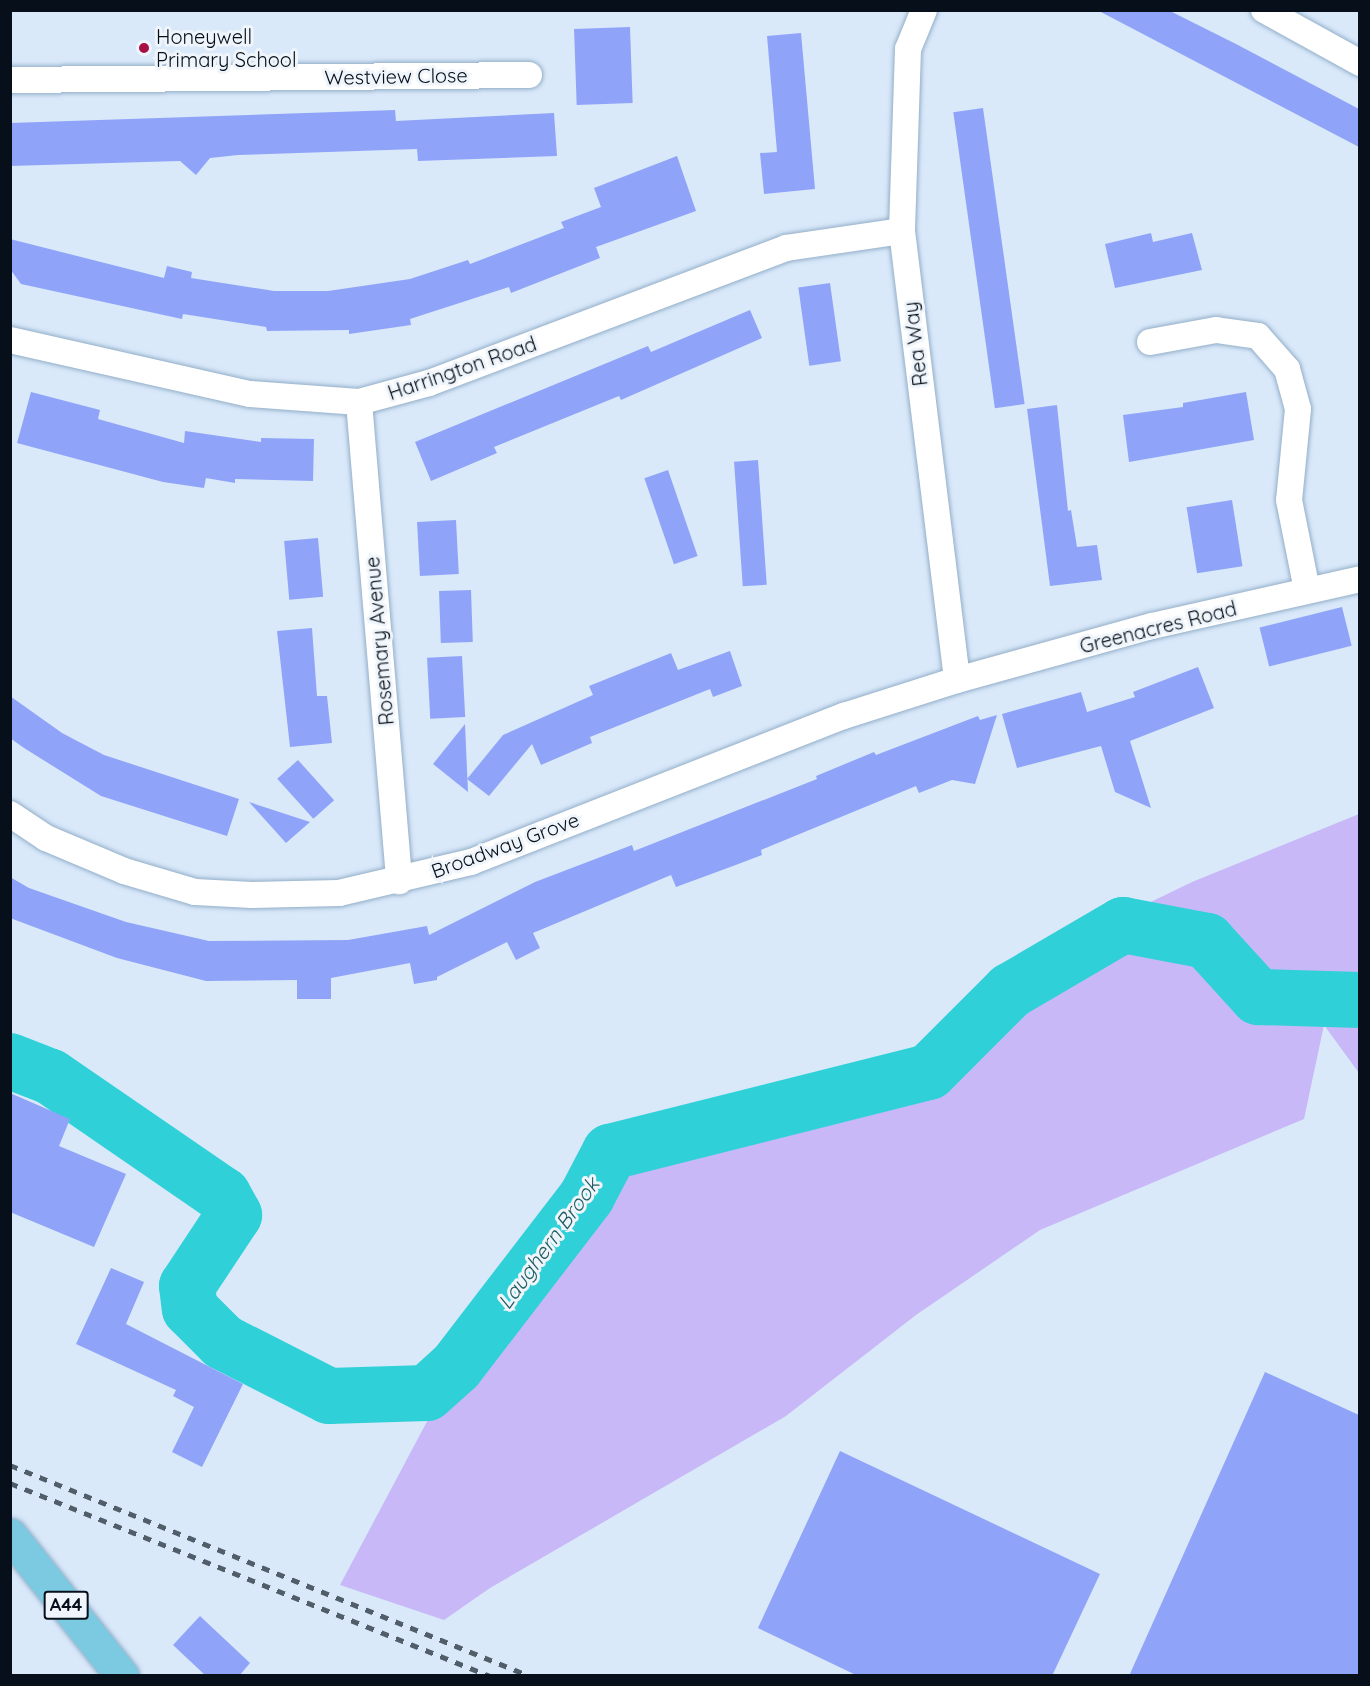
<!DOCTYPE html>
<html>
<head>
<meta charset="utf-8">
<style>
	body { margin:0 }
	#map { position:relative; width:1370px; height:1686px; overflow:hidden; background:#d9e9fa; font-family:Quicksand,sans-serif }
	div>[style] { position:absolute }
	.green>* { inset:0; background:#c8b8f7 }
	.river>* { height:56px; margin:-28px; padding:0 28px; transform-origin:28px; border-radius:28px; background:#2fd0d8 }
	.building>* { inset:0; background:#8fa4f8; transform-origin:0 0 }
	.roads { filter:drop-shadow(0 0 2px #93aec8) drop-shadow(0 0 2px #93aec8) }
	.minor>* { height:26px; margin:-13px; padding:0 13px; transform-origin:13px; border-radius:13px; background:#fff }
	.primary>* { height:33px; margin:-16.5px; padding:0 16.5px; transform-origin:16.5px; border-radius:16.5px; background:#7bcae1 }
	.rail>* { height:4.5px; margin-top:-2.25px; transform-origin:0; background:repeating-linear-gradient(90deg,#515d69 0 8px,transparent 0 16px) }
	.dots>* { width:16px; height:16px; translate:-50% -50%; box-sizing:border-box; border:3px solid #eff5fb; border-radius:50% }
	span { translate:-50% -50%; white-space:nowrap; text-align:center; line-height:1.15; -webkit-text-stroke:6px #eff5fb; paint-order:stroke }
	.shield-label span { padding:2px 4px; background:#eff5fb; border:2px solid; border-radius:4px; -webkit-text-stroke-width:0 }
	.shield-label { font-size:18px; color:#07101a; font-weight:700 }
	.poi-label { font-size:20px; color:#07101a }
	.left { translate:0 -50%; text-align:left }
	.street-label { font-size:20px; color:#07101a }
	.water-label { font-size:21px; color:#1e5c5f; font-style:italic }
	.frame { position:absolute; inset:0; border:12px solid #07101a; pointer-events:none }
</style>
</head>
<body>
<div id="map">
	<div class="green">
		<div style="clip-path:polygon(1359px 814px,1359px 1073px,1324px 1025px,1304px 1119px,1040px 1230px,916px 1315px,786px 1416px,490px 1588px,444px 1620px,340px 1585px,456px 1367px,587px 1196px,610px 1152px,929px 1072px,996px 977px,1192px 882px)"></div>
	</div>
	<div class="river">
		<div style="left:10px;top:1061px;width:44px;rotate:21.3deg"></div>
		<div style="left:51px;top:1077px;width:209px;rotate:34.5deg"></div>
		<div style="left:223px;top:1195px;width:23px;rotate:61deg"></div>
		<div style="left:234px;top:1215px;width:85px;rotate:123.5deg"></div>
		<div style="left:187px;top:1286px;width:23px;rotate:83deg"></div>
		<div style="left:190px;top:1309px;width:47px;rotate:45deg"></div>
		<div style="left:223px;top:1342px;width:119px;rotate:27deg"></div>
		<div style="left:329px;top:1396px;width:98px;rotate:-1.8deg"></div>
		<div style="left:427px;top:1393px;width:39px;rotate:-42deg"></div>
		<div style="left:456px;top:1367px;width:215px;rotate:-52.5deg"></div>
		<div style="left:587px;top:1196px;width:50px;rotate:-62.4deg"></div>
		<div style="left:610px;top:1152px;width:329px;rotate:-14.1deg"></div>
		<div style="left:929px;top:1072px;width:115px;rotate:-45deg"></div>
		<div style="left:1010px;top:991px;width:131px;rotate:-30.3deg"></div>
		<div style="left:1123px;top:925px;width:86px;rotate:10.8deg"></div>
		<div style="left:1207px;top:941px;width:76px;rotate:47.7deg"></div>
		<div style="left:1258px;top:997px;width:102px;rotate:1.7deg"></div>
	</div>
	<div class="building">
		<div style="clip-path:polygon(1097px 10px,1168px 10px,1236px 44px,1359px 109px,1359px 147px)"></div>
		<div style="left:630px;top:27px;width:76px;height:56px;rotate:88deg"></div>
		<div style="clip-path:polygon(801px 33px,815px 189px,764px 194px,760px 153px,777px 152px,767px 36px)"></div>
		<div style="left:983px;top:108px;width:299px;height:30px;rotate:82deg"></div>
		<div style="clip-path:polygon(395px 110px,396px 121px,554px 113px,557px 156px,418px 161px,417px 149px,238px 155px,210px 158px,196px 175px,180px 161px,10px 166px,10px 123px)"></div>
		<div style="clip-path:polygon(677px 156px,696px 211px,596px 247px,600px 258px,511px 293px,509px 287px,410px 319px,411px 325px,349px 334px,349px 330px,267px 331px,266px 327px,183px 314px,182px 319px,21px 284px,10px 269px,10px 239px,164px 278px,167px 266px,192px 272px,191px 278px,274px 291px,328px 291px,410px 279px,468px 260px,470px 264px,564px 228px,561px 222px,601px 207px,594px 188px)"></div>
		<div style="clip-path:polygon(1151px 233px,1153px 242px,1192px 233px,1202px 270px,1115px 288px,1105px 244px)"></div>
		<div style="left:830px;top:283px;width:79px;height:32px;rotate:82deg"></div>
		<div style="clip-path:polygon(750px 310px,762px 338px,621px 400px,619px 396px,494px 447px,497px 453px,431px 481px,415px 442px,648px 346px,651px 352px)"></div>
		<div style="clip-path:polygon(31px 392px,100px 410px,98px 419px,184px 443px,185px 431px,261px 442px,261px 438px,314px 439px,313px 481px,235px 479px,235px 483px,206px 478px,204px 488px,163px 482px,17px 443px)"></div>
		<div style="clip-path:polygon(1246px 392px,1254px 440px,1129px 462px,1123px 415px,1183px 407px,1183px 403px)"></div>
		<div style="clip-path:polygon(1057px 405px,1068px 511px,1071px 510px,1077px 547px,1097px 545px,1102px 580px,1050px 586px,1027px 409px)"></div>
		<div style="left:758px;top:460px;width:125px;height:24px;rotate:86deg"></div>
		<div style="left:668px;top:470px;width:91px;height:25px;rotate:71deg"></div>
		<div style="left:1232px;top:500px;width:67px;height:46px;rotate:81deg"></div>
		<div style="left:456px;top:520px;width:54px;height:39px;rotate:87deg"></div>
		<div style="left:318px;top:538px;width:59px;height:34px;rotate:85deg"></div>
		<div style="left:471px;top:590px;width:52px;height:32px;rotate:88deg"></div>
		<div style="left:1342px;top:607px;width:40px;height:85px;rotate:76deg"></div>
		<div style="clip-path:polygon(312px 628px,317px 696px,327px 696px,332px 743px,290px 747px,277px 631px)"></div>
		<div style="clip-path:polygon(730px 651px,742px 686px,713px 697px,710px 689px,590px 737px,592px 743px,541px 765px,532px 744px,489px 796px,467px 779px,503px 735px,593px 695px,589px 686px,671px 653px,678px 670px)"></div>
		<div style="left:462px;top:656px;width:61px;height:35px;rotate:87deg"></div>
		<div style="clip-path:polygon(1198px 667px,1214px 708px,1130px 741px,1151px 808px,1115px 792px,1101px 746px,1017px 768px,1002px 714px,1081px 692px,1087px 712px,1135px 697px,1133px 692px)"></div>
		<div style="clip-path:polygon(10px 696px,62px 733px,104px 755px,239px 799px,227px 836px,101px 796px,24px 748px,10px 738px)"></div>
		<div style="clip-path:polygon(997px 715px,975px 784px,952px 780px,919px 793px,916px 786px,761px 850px,762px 855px,733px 866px,676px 887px,671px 875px,533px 933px,540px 948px,516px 960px,507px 942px,437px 977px,437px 980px,414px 984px,410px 963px,331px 978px,331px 999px,297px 999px,297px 980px,206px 981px,117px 958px,10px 918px,10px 877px,29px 888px,126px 922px,209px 941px,348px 940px,427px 926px,429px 935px,535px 882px,632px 845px,634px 851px,817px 779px,816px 776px,874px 752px,876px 755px,978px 716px,980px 720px)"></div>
		<div style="clip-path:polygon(465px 724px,468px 792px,433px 764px)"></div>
		<div style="left:298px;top:760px;width:54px;height:28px;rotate:48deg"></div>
		<div style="clip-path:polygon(249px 802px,310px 822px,286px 843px)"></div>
		<div style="clip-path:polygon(10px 1093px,70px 1119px,59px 1146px,126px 1174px,94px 1247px,10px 1212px)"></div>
		<div style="clip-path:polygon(111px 1268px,144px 1282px,126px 1324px,243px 1384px,202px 1467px,172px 1452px,194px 1407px,173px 1396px,176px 1390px,76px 1344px)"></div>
		<div style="clip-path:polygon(1265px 1372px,1359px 1415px,1359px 1676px,1129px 1676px)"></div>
		<div style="clip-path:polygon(840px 1451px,1100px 1574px,1052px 1676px,858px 1676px,758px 1628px)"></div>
		<div style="clip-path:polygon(200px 1616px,250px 1663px,239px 1676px,206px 1676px,173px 1645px)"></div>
	</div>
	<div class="roads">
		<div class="minor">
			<div style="left:924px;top:10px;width:42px;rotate:112.3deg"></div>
			<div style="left:908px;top:49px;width:182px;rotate:91.9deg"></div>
			<div style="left:902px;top:231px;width:452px;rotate:83deg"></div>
			<div style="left:1264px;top:10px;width:110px;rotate:28.9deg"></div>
			<div style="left:10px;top:80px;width:519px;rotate:-0.55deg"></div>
			<div style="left:10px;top:340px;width:246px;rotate:12.7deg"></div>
			<div style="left:250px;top:394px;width:109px;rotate:4.2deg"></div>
			<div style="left:359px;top:402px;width:73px;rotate:-15.2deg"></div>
			<div style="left:429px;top:383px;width:382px;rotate:-20.7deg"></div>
			<div style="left:786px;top:248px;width:117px;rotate:-8.3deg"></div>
			<div style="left:1150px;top:342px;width:67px;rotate:-10.3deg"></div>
			<div style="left:1216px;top:330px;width:42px;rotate:8.1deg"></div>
			<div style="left:1258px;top:336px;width:44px;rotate:48.7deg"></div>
			<div style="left:1287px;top:369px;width:41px;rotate:74.6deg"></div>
			<div style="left:1298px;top:409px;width:91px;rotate:95.6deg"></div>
			<div style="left:1289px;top:500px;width:92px;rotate:78.7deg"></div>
			<div style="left:359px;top:402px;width:481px;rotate:85.2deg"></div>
			<div style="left:10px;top:814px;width:43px;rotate:33.7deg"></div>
			<div style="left:46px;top:838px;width:85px;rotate:22.9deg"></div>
			<div style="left:124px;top:871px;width:74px;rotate:16.5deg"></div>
			<div style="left:195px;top:892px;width:57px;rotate:3deg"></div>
			<div style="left:252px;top:895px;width:87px;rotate:-1.3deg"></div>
			<div style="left:339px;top:893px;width:136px;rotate:-13.2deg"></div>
			<div style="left:471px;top:862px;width:401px;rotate:-21.4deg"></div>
			<div style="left:844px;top:716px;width:119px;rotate:-17.7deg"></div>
			<div style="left:957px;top:680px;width:202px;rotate:-15.5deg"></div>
			<div style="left:1152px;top:626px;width:213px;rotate:-12.7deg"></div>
		</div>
		<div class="primary">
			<div style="left:10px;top:1535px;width:180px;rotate:51.5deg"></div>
		</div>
	</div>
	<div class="rail">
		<div style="left:10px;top:1465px;width:561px;rotate:22.09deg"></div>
		<div style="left:10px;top:1483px;width:517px;rotate:21.9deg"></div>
	</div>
	<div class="dots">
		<div style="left:144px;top:48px;background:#a61047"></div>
	</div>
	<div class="shield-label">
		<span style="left:66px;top:1605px">A44</span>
	</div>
	<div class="poi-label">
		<span class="left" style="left:156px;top:48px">Honeywell<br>Primary School</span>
	</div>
	<div class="street-label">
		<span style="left:396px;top:76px;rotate:-1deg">Westview Close</span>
		<span style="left:915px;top:344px;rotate:-97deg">Rea Way</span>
		<span style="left:462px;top:368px;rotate:-19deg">Harrington Road</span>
		<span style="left:1158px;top:627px;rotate:-14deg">Greenacres Road</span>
		<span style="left:379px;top:641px;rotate:-95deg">Rosemary Avenue</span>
		<span style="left:505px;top:845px;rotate:-20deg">Broadway Grove</span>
	</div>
	<div class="water-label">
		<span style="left:548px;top:1243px;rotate:-54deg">Laughern Brook</span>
	</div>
	<div class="frame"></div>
</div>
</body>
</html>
